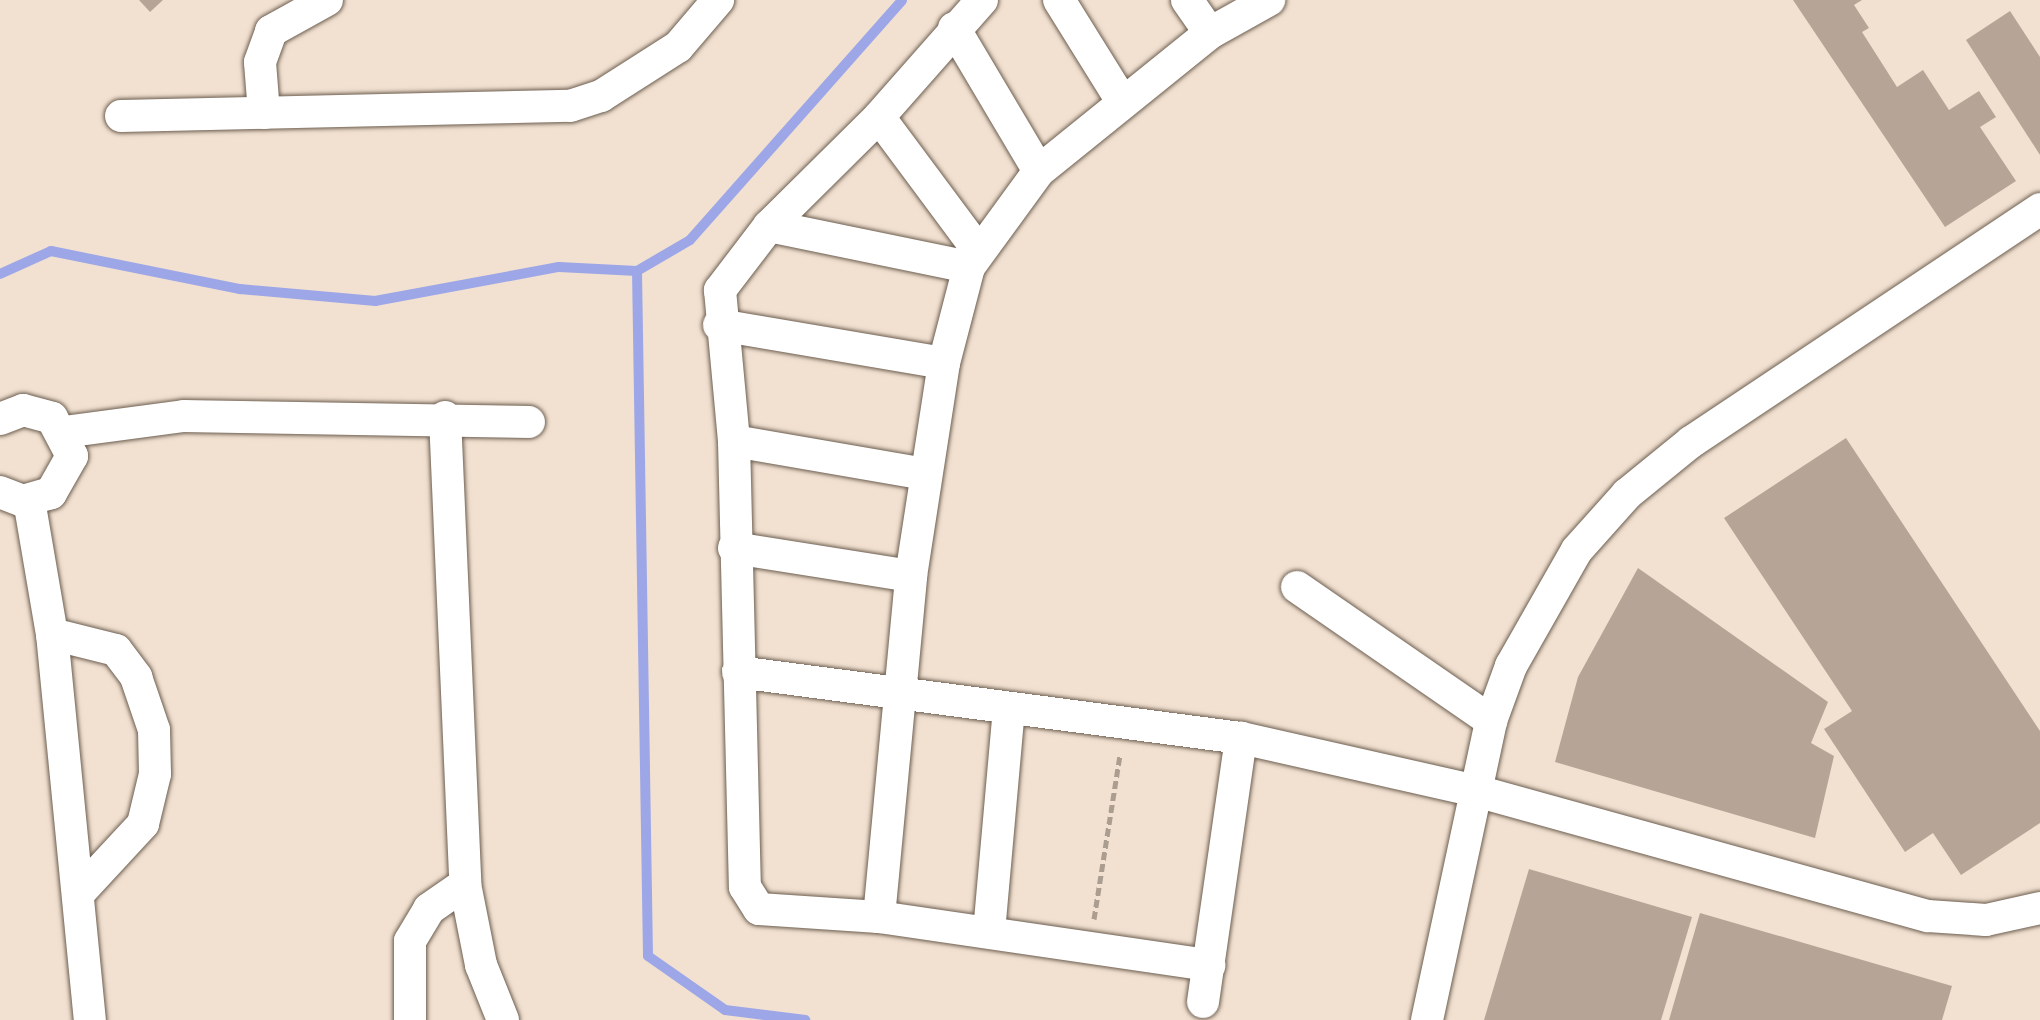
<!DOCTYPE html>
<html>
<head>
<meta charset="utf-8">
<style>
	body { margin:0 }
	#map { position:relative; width:2040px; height:1020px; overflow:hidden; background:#f2e1d1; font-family:Figtree,sans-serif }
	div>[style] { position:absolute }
	.stream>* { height:10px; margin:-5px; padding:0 5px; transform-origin:5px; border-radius:5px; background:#9da7e7 }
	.building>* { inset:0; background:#b6a596 }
	.path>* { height:5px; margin-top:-2.5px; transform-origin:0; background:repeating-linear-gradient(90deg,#ab9e91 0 8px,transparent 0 12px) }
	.roads { filter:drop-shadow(0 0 2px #6c5e50) drop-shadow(0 0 2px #6c5e50) }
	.minor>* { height:32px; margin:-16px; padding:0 16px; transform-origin:16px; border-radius:16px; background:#fff }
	span { translate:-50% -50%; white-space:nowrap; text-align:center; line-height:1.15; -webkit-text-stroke:6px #f2e1d1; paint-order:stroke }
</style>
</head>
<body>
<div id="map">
	<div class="stream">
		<div style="left:637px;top:271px;width:685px;rotate:89.08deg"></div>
		<div style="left:648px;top:956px;width:94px;rotate:35deg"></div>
		<div style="left:725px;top:1010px;width:81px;rotate:7.1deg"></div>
		<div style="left:0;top:274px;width:56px;rotate:-24.3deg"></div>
		<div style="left:51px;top:251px;width:193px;rotate:11.4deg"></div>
		<div style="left:240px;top:289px;width:136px;rotate:5.1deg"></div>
		<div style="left:375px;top:301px;width:187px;rotate:-10.5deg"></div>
		<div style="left:559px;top:267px;width:78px;rotate:2.9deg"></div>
		<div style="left:637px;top:271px;width:61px;rotate:-30.3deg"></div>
		<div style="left:690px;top:240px;width:320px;rotate:-48.5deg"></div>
	</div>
	<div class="building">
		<div style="clip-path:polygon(139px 0,163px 0,150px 12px)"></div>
		<div style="clip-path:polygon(1793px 0,1862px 0,1854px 5px,1869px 28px,1862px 32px,1897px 87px,1923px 70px,1949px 110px,1979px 91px,1996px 117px,1980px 127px,2016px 181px,1945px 227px)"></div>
		<div style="clip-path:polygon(2010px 11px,2040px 57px,2040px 155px,1966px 40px)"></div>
		<div style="clip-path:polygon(1846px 438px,2040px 731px,2040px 823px,1961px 875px,1933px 833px,1905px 852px,1824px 729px,1852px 711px,1724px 518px)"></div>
		<div style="clip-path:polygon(1638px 568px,1828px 702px,1811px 743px,1834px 756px,1815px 838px,1555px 762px,1578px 677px)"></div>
		<div style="clip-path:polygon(1529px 869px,1692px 917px,1661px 1020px,1484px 1020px)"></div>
		<div style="clip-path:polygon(1700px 913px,1952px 986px,1942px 1020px,1669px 1020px)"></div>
	</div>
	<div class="path">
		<div style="left:1094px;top:919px;width:166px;rotate:-81deg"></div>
	</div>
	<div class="roads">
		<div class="minor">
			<div style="left:982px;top:0;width:156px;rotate:131.4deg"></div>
			<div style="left:879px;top:117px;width:155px;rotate:135.3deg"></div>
			<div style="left:769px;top:226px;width:81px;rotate:127.4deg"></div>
			<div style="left:720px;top:290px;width:152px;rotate:84.7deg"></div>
			<div style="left:734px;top:441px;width:446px;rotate:88.6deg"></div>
			<div style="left:745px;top:887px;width:26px;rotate:58deg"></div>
			<div style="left:759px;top:909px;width:120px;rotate:3.8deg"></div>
			<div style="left:879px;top:917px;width:334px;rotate:8.3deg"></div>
			<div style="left:1059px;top:0;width:121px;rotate:58.1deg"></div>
			<div style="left:1187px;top:0;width:40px;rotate:55.1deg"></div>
			<div style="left:954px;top:28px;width:166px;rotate:59.3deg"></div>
			<div style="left:264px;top:113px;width:51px;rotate:-94.5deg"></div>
			<div style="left:260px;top:62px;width:33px;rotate:-70deg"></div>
			<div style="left:271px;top:31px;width:64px;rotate:-29deg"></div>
			<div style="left:121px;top:116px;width:449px;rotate:-1.3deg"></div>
			<div style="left:570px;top:106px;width:33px;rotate:-18deg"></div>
			<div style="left:601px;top:96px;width:91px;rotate:-32.5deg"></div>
			<div style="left:678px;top:47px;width:62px;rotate:-49.6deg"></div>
			<div style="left:879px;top:117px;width:164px;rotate:53.4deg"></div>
			<div style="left:769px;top:226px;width:204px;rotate:11.6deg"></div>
			<div style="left:719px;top:325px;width:228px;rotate:9.6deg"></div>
			<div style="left:445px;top:417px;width:467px;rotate:87.5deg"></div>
			<div style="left:465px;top:884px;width:83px;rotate:78.8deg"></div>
			<div style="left:481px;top:965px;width:59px;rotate:68.2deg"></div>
			<div style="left:0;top:419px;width:25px;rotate:-21deg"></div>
			<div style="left:23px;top:410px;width:30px;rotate:15deg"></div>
			<div style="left:52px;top:418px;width:43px;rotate:62.2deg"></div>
			<div style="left:72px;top:456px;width:43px;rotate:119.6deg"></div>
			<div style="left:51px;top:493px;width:29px;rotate:164deg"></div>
			<div style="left:23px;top:501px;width:25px;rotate:-159deg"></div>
			<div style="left:64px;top:432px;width:121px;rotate:-7.6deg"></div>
			<div style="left:184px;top:416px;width:345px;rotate:1deg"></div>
			<div style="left:734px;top:441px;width:194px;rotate:9.8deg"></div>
			<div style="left:29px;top:500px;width:136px;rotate:80.3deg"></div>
			<div style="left:52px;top:634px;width:388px;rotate:84.4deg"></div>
			<div style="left:734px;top:548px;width:179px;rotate:9deg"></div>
			<div style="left:1297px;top:587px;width:236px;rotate:34.6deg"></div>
			<div style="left:52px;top:634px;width:66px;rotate:14deg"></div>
			<div style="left:116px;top:650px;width:34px;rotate:53deg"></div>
			<div style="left:136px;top:677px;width:56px;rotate:71.2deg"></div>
			<div style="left:154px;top:730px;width:44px;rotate:88.7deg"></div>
			<div style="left:155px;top:774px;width:51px;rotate:103.5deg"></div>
			<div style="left:143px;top:824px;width:93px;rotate:132.8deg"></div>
			<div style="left:738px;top:672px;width:507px;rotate:7.48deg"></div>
			<div style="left:1241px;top:738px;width:245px;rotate:12.7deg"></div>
			<div style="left:1480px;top:792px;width:465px;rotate:15.5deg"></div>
			<div style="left:1928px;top:916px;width:58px;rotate:3.9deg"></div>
			<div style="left:1986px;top:920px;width:55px;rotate:-12.5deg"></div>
			<div style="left:879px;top:917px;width:342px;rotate:-84.6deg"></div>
			<div style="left:911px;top:576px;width:216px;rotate:-81.2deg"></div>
			<div style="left:944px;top:363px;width:99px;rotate:-75.4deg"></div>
			<div style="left:969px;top:267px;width:119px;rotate:-53.9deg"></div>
			<div style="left:1039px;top:171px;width:220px;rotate:-38.9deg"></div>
			<div style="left:1210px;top:33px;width:68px;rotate:-29.2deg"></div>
			<div style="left:989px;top:932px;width:223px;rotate:-84.9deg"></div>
			<div style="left:1203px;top:1002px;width:267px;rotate:-81.8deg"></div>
			<div style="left:410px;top:1020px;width:79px;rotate:-90deg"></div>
			<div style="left:410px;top:941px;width:37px;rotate:-59deg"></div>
			<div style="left:429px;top:909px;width:44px;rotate:-34.8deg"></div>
			<div style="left:1427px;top:1020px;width:306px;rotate:-77.9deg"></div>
			<div style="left:1491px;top:721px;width:59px;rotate:-70deg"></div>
			<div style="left:1511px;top:666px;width:133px;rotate:-60.4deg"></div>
			<div style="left:1577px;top:550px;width:75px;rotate:-48.2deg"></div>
			<div style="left:1627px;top:494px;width:82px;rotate:-39.1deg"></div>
			<div style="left:1691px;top:442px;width:420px;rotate:-33.7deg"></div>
		</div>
	</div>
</div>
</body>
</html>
